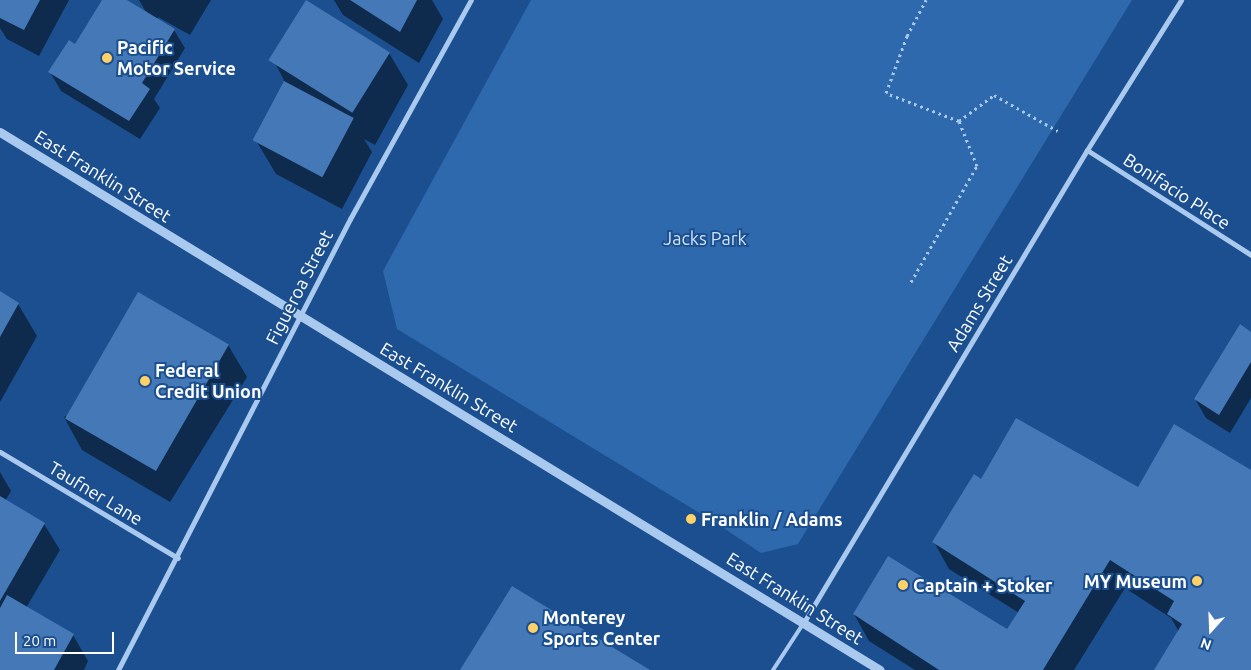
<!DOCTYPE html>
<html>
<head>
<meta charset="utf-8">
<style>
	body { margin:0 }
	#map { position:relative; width:1251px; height:670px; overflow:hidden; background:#1b4f8f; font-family:Ubuntu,sans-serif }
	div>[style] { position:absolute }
	.green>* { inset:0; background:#2e69ad }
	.shadow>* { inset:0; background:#0007 }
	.building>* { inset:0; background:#4478b7; transform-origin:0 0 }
	.path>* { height:3px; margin-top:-1.5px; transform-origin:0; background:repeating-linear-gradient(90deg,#a9c9ee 0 2.5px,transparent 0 6.5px) }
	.service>* { height:4px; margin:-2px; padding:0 2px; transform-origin:2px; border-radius:2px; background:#a9c9ee }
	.minor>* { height:5px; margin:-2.5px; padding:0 2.5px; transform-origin:2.5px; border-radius:2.5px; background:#a9c9ee }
	.tertiary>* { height:9px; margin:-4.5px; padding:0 4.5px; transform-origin:4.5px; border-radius:4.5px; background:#a9c9ee }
	.dots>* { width:14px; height:14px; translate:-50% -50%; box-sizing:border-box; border:2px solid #1b4f8f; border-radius:50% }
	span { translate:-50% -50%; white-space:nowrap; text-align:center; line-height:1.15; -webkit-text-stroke:4px #1b4f8f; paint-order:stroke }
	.poi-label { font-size:18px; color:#fff; font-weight:700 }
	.left { translate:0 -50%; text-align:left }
	.right { translate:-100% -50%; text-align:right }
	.street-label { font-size:18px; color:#fff }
	.park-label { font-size:18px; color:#cfe3fa }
	.north { position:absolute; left:1186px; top:605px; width:50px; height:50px; -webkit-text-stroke:4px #1b4f8f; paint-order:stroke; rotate:200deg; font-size:14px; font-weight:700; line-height:20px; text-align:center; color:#fff }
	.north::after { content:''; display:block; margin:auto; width:18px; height:22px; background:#fff; clip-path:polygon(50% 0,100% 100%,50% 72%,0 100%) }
	.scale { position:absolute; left:15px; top:632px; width:99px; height:22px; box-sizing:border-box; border:2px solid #fff; border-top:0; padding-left:6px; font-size:15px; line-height:18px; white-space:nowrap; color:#fff; -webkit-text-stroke:4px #1b4f8f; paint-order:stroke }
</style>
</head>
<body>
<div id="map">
	<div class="green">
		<div style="clip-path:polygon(531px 0,1132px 0,798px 544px,761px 553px,716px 523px,397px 329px,383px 271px)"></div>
	</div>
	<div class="shadow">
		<div style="clip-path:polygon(0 0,69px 0,39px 56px,7px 39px,0 28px)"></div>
		<div style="clip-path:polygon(104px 0,124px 0,147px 14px,139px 0,211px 0,190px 35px,158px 17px,157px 20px,174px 30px,185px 48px,154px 99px,160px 108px,140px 139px,61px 91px,50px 72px,76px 45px)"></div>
		<div style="clip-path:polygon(334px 0,432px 0,443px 19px,419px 63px,343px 15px)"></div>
		<div style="clip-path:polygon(389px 53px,408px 85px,375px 145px,364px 139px,372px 152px,342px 209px,276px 174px,257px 142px,285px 82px,275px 63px)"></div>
		<div style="clip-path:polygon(0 292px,18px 304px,37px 336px,0 402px)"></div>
		<div style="clip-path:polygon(1251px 333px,1251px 398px,1230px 433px,1206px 418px,1195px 399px)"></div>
		<div style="clip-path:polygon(228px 345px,247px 377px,170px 502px,82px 450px,64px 417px)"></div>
		<div style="clip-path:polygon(1251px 471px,1251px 670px,1156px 670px,1179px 632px,1171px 618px,1125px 588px,1074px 670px,915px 670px,869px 641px,854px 614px,1008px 631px,1019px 613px,949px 569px,934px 542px,981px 480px,1137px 488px)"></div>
		<div style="clip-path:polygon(0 472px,11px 491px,5px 501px,44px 524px,60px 550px,26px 608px,73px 635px,88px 661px,84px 670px,0 670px)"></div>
	</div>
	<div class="building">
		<div style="clip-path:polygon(0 0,40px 0,24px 30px,0 18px)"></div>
		<div style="clip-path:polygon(102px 0,127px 0,175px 29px,142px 83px,150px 89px,129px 121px,48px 72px,69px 40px,75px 44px)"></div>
		<div style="left:306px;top:0;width:99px;height:71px;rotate:32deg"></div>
		<div style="clip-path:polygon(350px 0,417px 0,400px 32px)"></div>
		<div style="left:284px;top:81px;width:79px;height:67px;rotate:28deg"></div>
		<div style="clip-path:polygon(0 291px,19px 303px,0 337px)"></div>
		<div style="left:138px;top:292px;width:105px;height:146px;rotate:30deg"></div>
		<div style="clip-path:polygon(1240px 324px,1251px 332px,1251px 362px,1219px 415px,1194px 399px)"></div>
		<div style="clip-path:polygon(1016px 418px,1138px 487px,1174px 424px,1251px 470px,1251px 670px,1154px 670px,1182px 624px,1167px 614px,1174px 601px,1110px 560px,1043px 670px,939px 670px,853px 614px,888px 556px,1007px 629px,1025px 601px,932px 542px,974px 474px,981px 479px)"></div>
		<div style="clip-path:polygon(0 496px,45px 523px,0 601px)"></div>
		<div style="clip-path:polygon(512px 586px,650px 670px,460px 670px)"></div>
		<div style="clip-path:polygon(7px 595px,74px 634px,54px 670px,0 670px,0 608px)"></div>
	</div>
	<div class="path">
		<div style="left:959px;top:121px;width:44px;rotate:-36.6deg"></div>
		<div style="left:994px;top:95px;width:73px;rotate:29.4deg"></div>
		<div style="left:911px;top:282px;width:133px;rotate:-60.4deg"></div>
		<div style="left:977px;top:166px;width:48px;rotate:-111.8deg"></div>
		<div style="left:959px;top:121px;width:78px;rotate:-159deg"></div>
		<div style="left:886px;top:93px;width:61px;rotate:-69.8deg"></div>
		<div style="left:907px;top:36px;width:41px;rotate:-62.2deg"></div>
	</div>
	<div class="service">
		<div style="left:773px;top:670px;width:55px;rotate:-56.9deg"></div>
	</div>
	<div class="minor">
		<div style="left:1087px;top:150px;width:195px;rotate:32.6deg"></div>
		<div style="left:0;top:452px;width:207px;rotate:30.8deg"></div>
		<div style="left:804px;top:622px;width:550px;rotate:-59.05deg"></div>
		<div style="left:1087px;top:150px;width:177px;rotate:-57.9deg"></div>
		<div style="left:118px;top:670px;width:507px;rotate:-62.78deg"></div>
		<div style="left:350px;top:219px;width:250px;rotate:-61.1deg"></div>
	</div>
	<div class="tertiary">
		<div style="left:0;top:132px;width:1031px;rotate:31.44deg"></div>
	</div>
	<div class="dots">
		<div style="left:107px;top:58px;background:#ffd166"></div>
		<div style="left:145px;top:381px;background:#ffd166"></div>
		<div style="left:691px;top:519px;background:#ffd166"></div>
		<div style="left:1197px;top:581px;background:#ffd166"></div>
		<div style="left:903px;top:585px;background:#ffd166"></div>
		<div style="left:533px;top:628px;background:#ffd166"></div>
	</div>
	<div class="poi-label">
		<span class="left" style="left:117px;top:58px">Pacific<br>Motor Service</span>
		<span class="left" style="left:155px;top:381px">Federal<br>Credit Union</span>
		<span class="left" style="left:701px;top:519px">Franklin / Adams</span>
		<span class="right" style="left:1187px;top:581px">MY Museum</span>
		<span class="left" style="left:913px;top:585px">Captain + Stoker</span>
		<span class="left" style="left:543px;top:628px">Monterey<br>Sports Center</span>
	</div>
	<div class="street-label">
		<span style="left:103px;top:176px;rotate:32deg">East Franklin Street</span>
		<span style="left:1177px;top:191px;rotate:33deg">Bonifacio Place</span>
		<span style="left:299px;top:287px;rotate:-63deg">Figueroa Street</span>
		<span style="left:979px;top:303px;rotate:-59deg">Adams Street</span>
		<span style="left:449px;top:387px;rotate:31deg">East Franklin Street</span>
		<span style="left:96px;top:493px;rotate:31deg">Taufner Lane</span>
		<span style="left:795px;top:598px;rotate:32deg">East Franklin Street</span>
	</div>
	<div class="park-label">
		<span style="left:705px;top:238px">Jacks Park</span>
	</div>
	<div class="north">N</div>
	<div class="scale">20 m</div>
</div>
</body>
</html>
